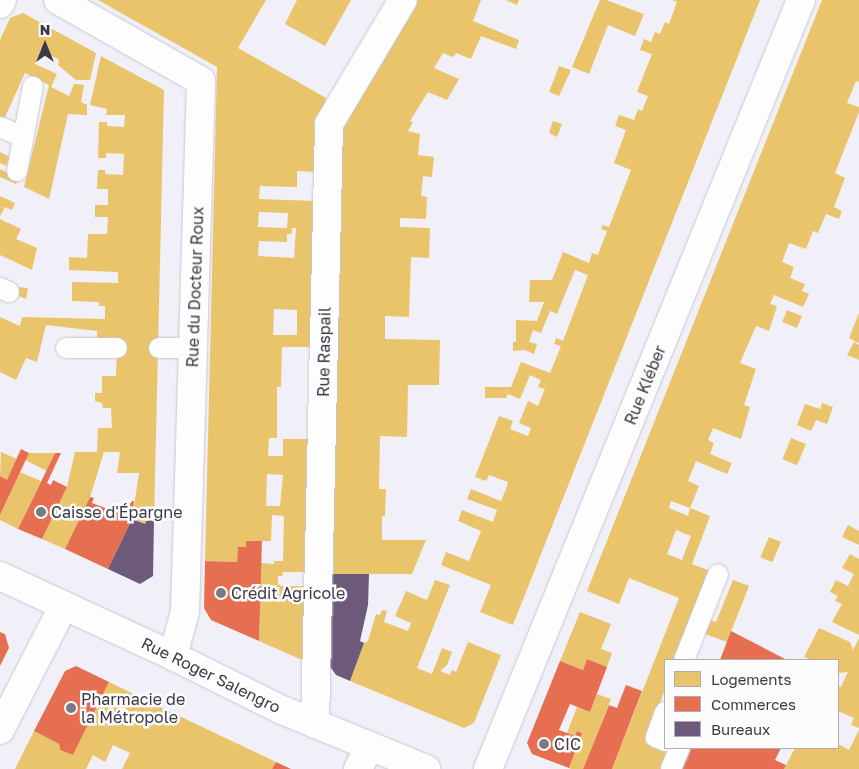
<!DOCTYPE html>
<html>
<head>
<meta charset="utf-8">
<style>
	body { margin:0 }
	#map { position:relative; width:859px; height:769px; overflow:hidden; background:#f1f0f8; font-family:"Golos Text",sans-serif }
	div>[style] { position:absolute }
	.homes>* { inset:0; background:#e9c46a; transform-origin:0 0 }
	.shops>* { inset:0; background:#e76f51 }
	.offices>* { inset:0; background:#6d597a }
	.roads { filter:drop-shadow(0 0 1px #c8c7d0) drop-shadow(0 0 1px #c8c7d0) }
	.lane>* { height:20px; margin:-10px; padding:0 10px; transform-origin:10px; border-radius:10px; background:#fdfdfe }
	.street>* { height:28px; margin:-14px; padding:0 14px; transform-origin:14px; border-radius:14px; background:#fdfdfe }
	.secondary>* { height:28px; margin:-14px; padding:0 14px; transform-origin:14px; border-radius:14px; background:#fdfdfe }
	.dots>* { width:14px; height:14px; translate:-50% -50%; box-sizing:border-box; border:2px solid #fcfcfc; border-radius:50% }
	span { translate:-50% -50%; white-space:nowrap; text-align:center; line-height:1.15; -webkit-text-stroke:5px #fcfcfc; paint-order:stroke }
	.street-label { font-size:16px; color:#3b3946 }
	.poi-label { font-size:16px; color:#3b3946 }
	.left { translate:0 -50%; text-align:left }
	.legend { position:absolute; left:664px; top:659px; width:175px; height:90px; box-sizing:border-box; background:#fcfcfc; border:1px solid #afaeb3; margin:0; padding:6px 9px; list-style:none; font-size:15px; color:#3b3946 }
	.legend li { display:flex; align-items:center; gap:10px; height:25px }
	.legend b { width:25px; border:1px solid #afaeb3 }
	.north { position:absolute; left:20px; top:20px; width:50px; height:50px; -webkit-text-stroke:4px #fcfcfc; paint-order:stroke; rotate:0deg; font-size:14px; font-weight:700; line-height:20px; text-align:center; color:#3b3946 }
	.north::after { content:''; display:block; margin:auto; width:18px; height:22px; background:#3b3946; clip-path:polygon(50% 0,100% 100%,50% 72%,0 100%) }
</style>
</head>
<body>
<div id="map">
	<div class="homes">
		<div style="clip-path:polygon(evenodd,98px 0,266px 0,238px 48px,326px 98px,318px 123px,316px 172px,297px 171px,297px 187px,260px 186px,259px 199px,316px 201px,313px 347px,282px 347px,281px 387px,277px 387px,277px 438px,269px 438px,268px 456px,283px 456px,283px 439px,311px 439px,308px 572px,283px 572px,282px 576px,278px 576px,278px 584px,281px 586px,308px 586px,307px 655px,302px 660px,259px 641px,261px 563px,274px 564px,274px 561px,283px 561px,284px 516px,272px 515px,271px 541px,246px 541px,246px 547px,238px 547px,237px 562px,205px 561px,217px 67px,98px 0,259px 212px,288px 213px,287px 228px,258px 227px,259px 212px,98px 0,292px 228px,296px 228px,294px 258px,258px 256px,259px 241px,287px 242px,287px 234px,292px 234px,292px 228px,98px 0,274px 309px,297px 310px,297px 335px,273px 335px,274px 309px,98px 0,267px 474px,283px 475px,280px 506px,266px 506px,267px 474px)"></div>
		<div style="clip-path:polygon(297px 0,351px 0,325px 46px,285px 24px)"></div>
		<div style="clip-path:polygon(414px 0,481px 0,473px 21px,519px 40px,516px 49px,481px 36px,471px 59px,456px 53px,453px 57px,443px 53px,434px 68px,459px 79px,447px 100px,428px 92px,410px 121px,413px 122px,408px 131px,420px 134px,418px 155px,434px 157px,432px 177px,423px 176px,421px 196px,427px 197px,426px 219px,400px 218px,400px 227px,430px 228px,429px 258px,411px 257px,409px 317px,385px 316px,385px 339px,440px 340px,439px 385px,408px 385px,407px 437px,380px 436px,379px 489px,386px 489px,385px 516px,382px 516px,382px 540px,426px 540px,412px 574px,330px 574px,341px 127px)"></div>
		<div style="clip-path:polygon(506px 0,519px 0,517px 5px)"></div>
		<div style="clip-path:polygon(600px 0,606px 0,644px 14px,635px 36px,608px 25px,589px 74px,572px 67px)"></div>
		<div style="clip-path:polygon(672px 0,760px 0,513px 625px,480px 612px,491px 585px,441px 565px,446px 552px,469px 561px,481px 531px,458px 521px,462px 510px,493px 522px,497px 510px,467px 499px,471px 489px,501px 501px,506px 489px,508px 482px,489px 475px,486px 481px,475px 477px,499px 416px,513px 421px,510px 429px,528px 436px,531px 428px,519px 423px,528px 401px,538px 406px,545px 389px,538px 387px,541px 380px,530px 375px,520px 399px,508px 394px,506px 398px,485px 398px,485px 387px,511px 387px,521px 362px,550px 373px,561px 346px,554px 344px,556px 338px,563px 341px,588px 275px,575px 270px,557px 314px,550px 311px,541px 333px,533px 330px,529px 342px,537px 344px,534px 354px,525px 350px,513px 351px,513px 342px,516px 342px,516px 320px,537px 321px,544px 302px,529px 302px,530px 280px,552px 280px,563px 252px,589px 263px,592px 253px,598px 255px,607px 231px,601px 229px,603px 225px,609px 227px,631px 170px,614px 163px,626px 130px,615px 126px,619px 115px,634px 120px,638px 109px,642px 111px,648px 96px,637px 92px,652px 54px,640px 50px,644px 39px,651px 42px,655px 32px,660px 34px,665px 22px,669px 24px,677px 2px)"></div>
		<div style="clip-path:polygon(evenodd,822px 0,859px 0,859px 82px,856px 81px,847px 103px,859px 107px,859px 112px,835px 173px,845px 178px,834px 207px,842px 211px,839px 219px,826px 214px,818px 233px,813px 231px,806px 249px,789px 243px,782px 262px,794px 267px,790px 278px,805px 284px,802px 291px,809px 294px,803px 307px,774px 295px,770px 304px,777px 306px,769px 331px,756px 326px,740px 363px,756px 369px,744px 405px,750px 407px,741px 439px,713px 428px,708px 440px,714px 443px,710px 454px,732px 463px,727px 474px,696px 461px,688px 481px,699px 486px,690px 508px,671px 501px,669px 508px,688px 516px,690px 508px,710px 516px,692px 564px,710px 571px,676px 660px,665px 660px,665px 689px,645px 743px,655px 747px,668px 748px,660px 767px,664px 769px,612px 769px,679px 598px,629px 578px,619px 604px,587px 591px,822px 0,676px 530px,691px 536px,682px 560px,667px 554px,676px 530px)"></div>
		<div style="clip-path:polygon(23px 13px,96px 53px,90px 80px,76px 80px,58px 65px,59px 60px,41px 49px,35px 64px,57px 74px,51px 87px,69px 96px,74px 84px,84px 85px,81px 102px,87px 105px,87px 115px,68px 114px,49px 199px,24px 187px,49px 85px,25px 73px,0 128px,0 40px,10px 18px)"></div>
		<div style="clip-path:polygon(101px 56px,164px 90px,154px 521px,147px 519px,145px 524px,132px 519px,139px 473px,117px 473px,120px 452px,104px 452px,90px 497px,65px 549px,42px 539px,67px 487px,75px 452px,97px 452px,98px 428px,112px 428px,111px 408px,103px 408px,102px 403px,95px 401px,95px 393px,102px 393px,102px 376px,116px 376px,117px 345px,97px 344px,97px 331px,46px 325px,37px 362px,26px 358px,16px 380px,0 372px,0 317px,20px 326px,22px 317px,105px 319px,105px 306px,99px 306px,99px 302px,72px 301px,72px 282px,118px 283px,118px 272px,69px 270px,69px 257px,87px 258px,88px 234px,107px 234px,108px 217px,95px 217px,95px 205px,108px 205px,108px 189px,97px 189px,98px 170px,105px 170px,105px 174px,123px 175px,124px 154px,106px 153px,106px 158px,98px 158px,99px 122px,107px 122px,107px 126px,124px 127px,125px 115px,106px 115px,107px 109px,90px 105px)"></div>
		<div style="clip-path:polygon(559px 66px,571px 70px,559px 96px,549px 92px)"></div>
		<div style="clip-path:polygon(553px 121px,562px 124px,557px 137px,549px 133px)"></div>
		<div style="clip-path:polygon(0 152px,10px 157px,6px 166px,0 163px)"></div>
		<div style="clip-path:polygon(0 169px,19px 178px,16px 184px,0 177px)"></div>
		<div style="clip-path:polygon(0 196px,15px 203px,12px 210px,5px 207px,0 216px)"></div>
		<div style="clip-path:polygon(0 219px,21px 229px,16px 239px,37px 248px,32px 270px,0 255px)"></div>
		<div style="clip-path:polygon(16px 287px,28px 288px,26px 299px,14px 294px)"></div>
		<div style="left:787px;top:310px;width:16px;height:13px;rotate:22deg"></div>
		<div style="clip-path:polygon(859px 313px,859px 342px,858px 343px,849px 338px)"></div>
		<div style="clip-path:polygon(854px 342px,859px 345px,859px 360px,847px 355px)"></div>
		<div style="clip-path:polygon(822px 403px,833px 407px,827px 424px,816px 420px,811px 431px,797px 425px,805px 404px,820px 409px)"></div>
		<div style="left:791px;top:438px;width:16px;height:23px;rotate:22deg"></div>
		<div style="clip-path:polygon(1px 452px,17px 459px,7px 480px,0 476px)"></div>
		<div style="clip-path:polygon(29px 453px,55px 453px,47px 471px,25px 460px)"></div>
		<div style="clip-path:polygon(20px 472px,41px 481px,18px 529px,0 520px,0 515px)"></div>
		<div style="clip-path:polygon(848px 525px,859px 531px,859px 545px,842px 537px)"></div>
		<div style="left:769px;top:537px;width:13px;height:22px;rotate:23deg"></div>
		<div style="clip-path:polygon(850px 554px,859px 559px,859px 635px,832px 622px,842px 604px,835px 601px,838px 596px,830px 592px,836px 580px,848px 586px,854px 574px,842px 568px)"></div>
		<div style="clip-path:polygon(435px 580px,450px 585px,417px 668px,432px 674px,442px 648px,452px 652px,447px 665px,440px 671px,450px 675px,452px 670px,456px 672px,468px 642px,501px 655px,474px 723px,464px 728px,350px 681px,364px 643px,368px 641px,376px 614px,380px 615px,382px 610px,387px 611px,384px 622px,408px 631px,411px 623px,395px 616px,406px 591px,427px 600px)"></div>
		<div style="clip-path:polygon(733px 580px,749px 586px,727px 642px,705px 634px,711px 620px,716px 622px)"></div>
		<div style="clip-path:polygon(580px 612px,611px 624px,601px 649px,612px 653px,607px 667px,587px 659px,583px 670px,560px 661px)"></div>
		<div style="clip-path:polygon(819px 628px,850px 642px,853px 650px,859px 638px,859px 728px,851px 725px,854px 718px,838px 711px,838px 686px,841px 687px,848px 672px,838px 673px,838px 660px,812px 660px,804px 657px)"></div>
		<div style="clip-path:polygon(109px 682px,156px 705px,276px 762px,272px 769px,122px 769px,130px 753px,113px 745px,105px 762px,93px 755px,86px 769px,15px 769px,34px 731px,59px 744px,60px 750px,73px 755px)"></div>
		<div style="clip-path:polygon(597px 694px,611px 699px,583px 769px,571px 769px,569px 768px,582px 733px,577px 731px,575px 736px,567px 733px,577px 707px,590px 712px)"></div>
		<div style="clip-path:polygon(859px 730px,859px 769px,784px 769px,795px 748px,838px 748px,838px 744px,849px 750px)"></div>
	</div>
	<div class="shops">
		<div style="clip-path:polygon(21px 449px,29px 453px,0 515px,0 476px,7px 480px)"></div>
		<div style="clip-path:polygon(55px 453px,61px 453px,47px 483px,51px 485px,53px 480px,67px 487px,42px 539px,18px 529px)"></div>
		<div style="clip-path:polygon(90px 497px,94px 498px,92px 503px,119px 513px,123px 505px,127px 506px,128px 501px,134px 501px,132px 519px,108px 569px,65px 549px)"></div>
		<div style="clip-path:polygon(246px 541px,262px 541px,259px 641px,211px 620px,204px 608px,205px 561px,237px 562px,238px 547px,246px 547px)"></div>
		<div style="clip-path:polygon(731px 631px,787px 660px,720px 660px)"></div>
		<div style="clip-path:polygon(0 632px,5px 634px,9px 648px,0 666px)"></div>
		<div style="clip-path:polygon(587px 659px,607px 667px,590px 712px,570px 704px,559px 730px,575px 736px,577px 731px,582px 733px,569px 768px,532px 754px,527px 743px,560px 661px,583px 670px)"></div>
		<div style="clip-path:polygon(76px 666px,109px 682px,73px 755px,60px 750px,59px 744px,34px 731px,65px 671px)"></div>
		<div style="clip-path:polygon(626px 685px,642px 691px,612px 769px,583px 769px,609px 705px,617px 708px)"></div>
		<div style="clip-path:polygon(685px 748px,781px 748px,775px 760px,786px 765px,784px 769px,677px 769px)"></div>
		<div style="clip-path:polygon(276px 762px,291px 769px,272px 769px)"></div>
	</div>
	<div class="offices">
		<div style="clip-path:polygon(132px 519px,145px 524px,147px 519px,154px 521px,153px 576px,140px 584px,108px 569px)"></div>
		<div style="clip-path:polygon(330px 574px,369px 574px,368px 605px,360px 641px,364px 643px,350px 681px,336px 675px,329px 665px)"></div>
	</div>
	<div class="roads">
		<div class="lane">
			<div style="left:0;top:127px;width:25px;rotate:23deg"></div>
			<div style="left:17px;top:171px;width:86px;rotate:-79.3deg"></div>
			<div style="left:0;top:288px;width:10px;rotate:24deg"></div>
			<div style="left:66px;top:348px;width:51px"></div>
			<div style="left:159px;top:348px;width:34px"></div>
			<div style="left:684px;top:660px;width:92px;rotate:-68.4deg"></div>
			<div style="left:665px;top:712px;width:27px;rotate:110deg"></div>
			<div style="left:656px;top:737px;width:10px;rotate:24deg"></div>
			<div style="left:671px;top:769px;width:23px;rotate:-67deg"></div>
		</div>
		<div class="street">
			<div style="left:58px;top:0;width:164px;rotate:29.5deg"></div>
			<div style="left:201px;top:81px;width:530px;rotate:91.73deg"></div>
			<div style="left:185px;top:611px;width:47px;rotate:104.9deg"></div>
			<div style="left:0;top:4px;width:4px;rotate:-63deg"></div>
			<div style="left:315px;top:724px;width:600px;rotate:-88.66deg"></div>
			<div style="left:329px;top:124px;width:144px;rotate:-59.2deg"></div>
			<div style="left:0;top:730px;width:140px;rotate:-62.9deg"></div>
			<div style="left:488px;top:769px;width:830px;rotate:-67.85deg"></div>
		</div>
		<div class="secondary">
			<div style="left:0;top:576px;width:191px;rotate:24.8deg"></div>
			<div style="left:173px;top:656px;width:122px;rotate:26.4deg"></div>
			<div style="left:282px;top:710px;width:156px;rotate:22.3deg"></div>
			<div style="left:358px;top:769px;width:25px;rotate:-63deg"></div>
		</div>
	</div>
	<div class="dots">
		<div style="left:41px;top:512px;background:#7b7984"></div>
		<div style="left:221px;top:593px;background:#7b7984"></div>
		<div style="left:71px;top:708px;background:#7b7984"></div>
		<div style="left:544px;top:744px;background:#7b7984"></div>
	</div>
	<div class="street-label">
		<span style="left:195px;top:287px;rotate:-88deg">Rue du Docteur Roux</span>
		<span style="left:324px;top:352px;rotate:-89deg">Rue Raspail</span>
		<span style="left:645px;top:385px;rotate:-68deg">Rue Kléber</span>
		<span style="left:211px;top:675px;rotate:26deg">Rue Roger Salengro</span>
	</div>
	<div class="poi-label">
		<span class="left" style="left:51px;top:512px">Caisse d'Épargne</span>
		<span class="left" style="left:231px;top:593px">Crédit Agricole</span>
		<span class="left" style="left:81px;top:708px">Pharmacie de<br>la Métropole</span>
		<span class="left" style="left:554px;top:744px">CIC</span>
	</div>
	<ul class="legend">
	<li><b style="height:14px;background:#e9c46a"></b>Logements</li>
	<li><b style="height:14px;background:#e76f51"></b>Commerces</li>
	<li><b style="height:14px;background:#6d597a"></b>Bureaux</li>
	</ul>
	<div class="north">N</div>
</div>
</body>
</html>
